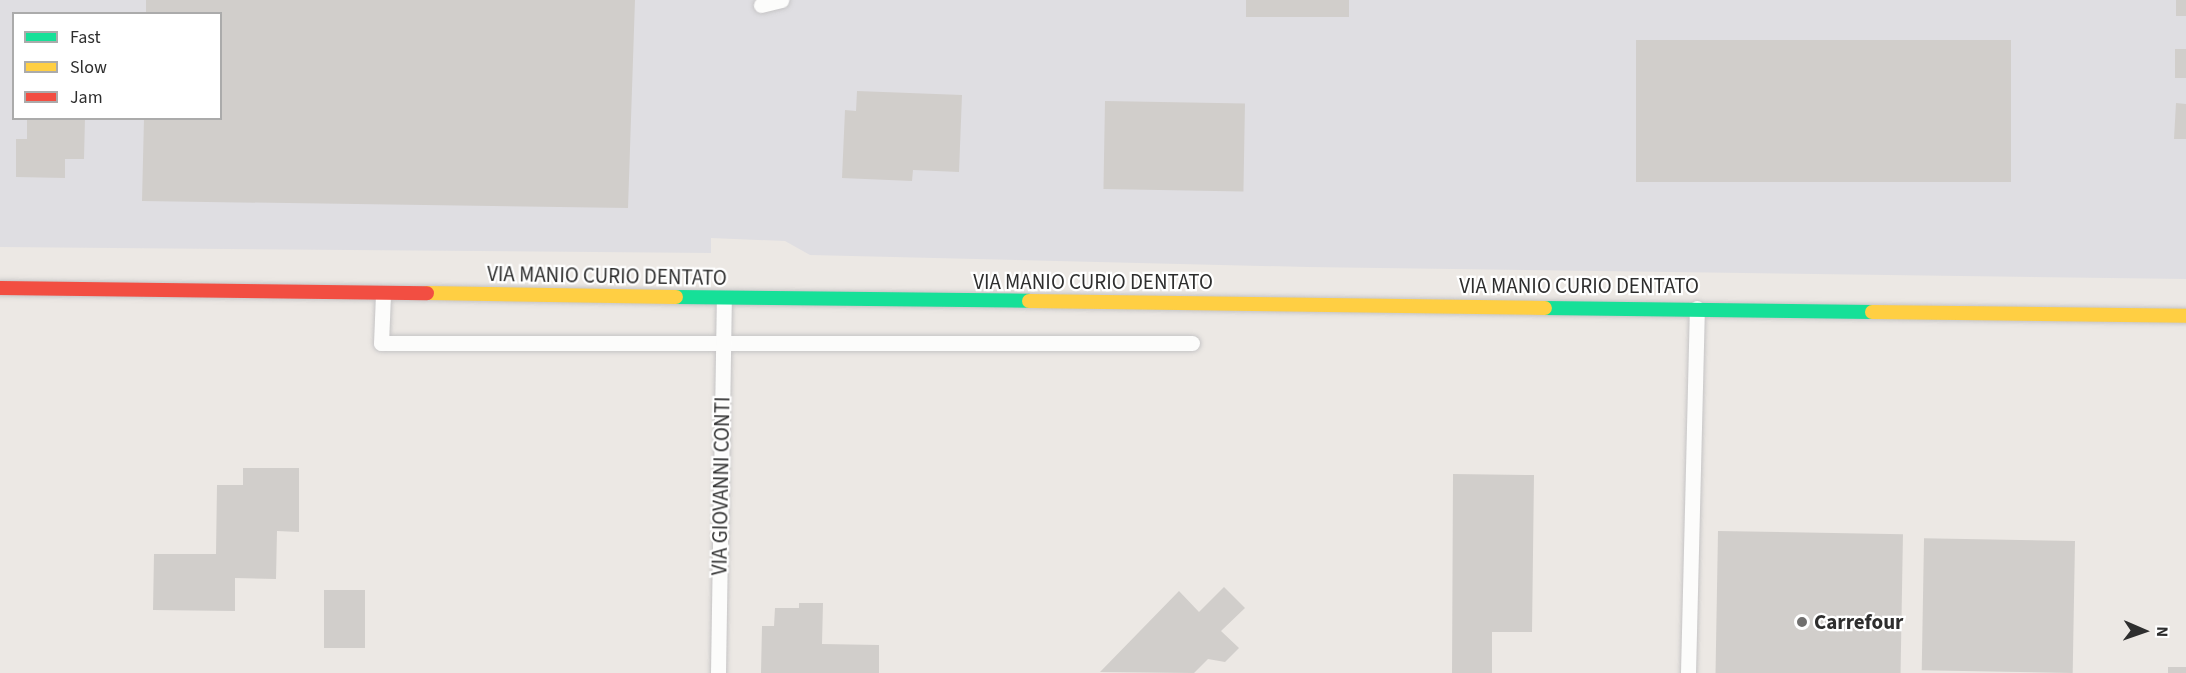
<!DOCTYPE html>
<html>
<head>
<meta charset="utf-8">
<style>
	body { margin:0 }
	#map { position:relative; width:2186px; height:673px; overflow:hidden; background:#ece8e4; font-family:"Source Sans 3",sans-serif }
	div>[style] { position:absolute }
	.airport>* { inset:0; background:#dfdee2 }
	.building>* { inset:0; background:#d1cecb; transform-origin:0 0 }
	.roads { filter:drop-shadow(0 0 2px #c5c4c5) drop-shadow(0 0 2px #c5c4c5) }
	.lane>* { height:15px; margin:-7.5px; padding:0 7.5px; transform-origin:7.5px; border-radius:7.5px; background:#fcfcfb }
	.fast>* { height:14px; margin:-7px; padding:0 7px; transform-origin:7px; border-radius:7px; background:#16e098 }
	.slow>* { height:14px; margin:-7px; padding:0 7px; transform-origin:7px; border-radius:7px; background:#ffcf43 }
	.jam>* { height:14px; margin:-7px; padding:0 7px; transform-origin:7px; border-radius:7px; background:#f24e42 }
	.dots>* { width:16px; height:16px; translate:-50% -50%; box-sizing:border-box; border:3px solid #fff; border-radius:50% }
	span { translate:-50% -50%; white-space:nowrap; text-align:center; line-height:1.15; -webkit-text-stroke:4.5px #fff; paint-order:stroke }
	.street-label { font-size:21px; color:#2e2e2e }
	.poi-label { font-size:21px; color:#2e2e2e; font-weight:700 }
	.left { translate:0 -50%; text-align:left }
	.legend { position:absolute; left:12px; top:12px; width:210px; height:108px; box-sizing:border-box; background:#fff; border:2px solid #ababab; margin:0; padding:8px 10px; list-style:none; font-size:18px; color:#2e2e2e }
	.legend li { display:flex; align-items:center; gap:12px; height:30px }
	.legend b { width:30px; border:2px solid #ababab }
	.north { position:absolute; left:2114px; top:601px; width:60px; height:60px; -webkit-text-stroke:4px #fff; paint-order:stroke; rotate:92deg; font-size:16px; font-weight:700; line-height:24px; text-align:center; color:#2e2e2e }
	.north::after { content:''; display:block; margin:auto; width:21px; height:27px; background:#2e2e2e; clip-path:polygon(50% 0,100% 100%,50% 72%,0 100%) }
</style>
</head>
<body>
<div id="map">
	<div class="airport">
		<div style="clip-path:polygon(evenodd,0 0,2186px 0,2186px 279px,1307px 267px,810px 255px,785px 241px,711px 238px,711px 253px,0 247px,0 0,14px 14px,220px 14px,220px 118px,14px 118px,14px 14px)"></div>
	</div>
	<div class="building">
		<div style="clip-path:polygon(146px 0,635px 0,628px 208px,142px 201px,144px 118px,220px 118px,220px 14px,146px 14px)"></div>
		<div style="left:1246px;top:0;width:103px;height:17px"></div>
		<div style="left:2176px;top:0;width:10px;height:16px"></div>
		<div style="left:1636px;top:40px;width:375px;height:142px"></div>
		<div style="left:2175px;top:49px;width:11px;height:29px"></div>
		<div style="clip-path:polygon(857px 91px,962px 95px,959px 172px,913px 170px,912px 181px,842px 178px,845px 110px,856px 111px)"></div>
		<div style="left:1105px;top:101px;width:140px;height:88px;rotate:1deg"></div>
		<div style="clip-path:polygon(2176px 103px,2186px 104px,2186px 139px,2174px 139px)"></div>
		<div style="clip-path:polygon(27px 118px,85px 118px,84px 159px,65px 159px,65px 178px,16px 177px,16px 139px,27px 139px)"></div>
		<div style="clip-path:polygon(243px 468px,299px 468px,299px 532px,277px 531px,276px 579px,235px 578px,235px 611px,153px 610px,154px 554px,216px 554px,217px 485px,243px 485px)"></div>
		<div style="clip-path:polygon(1453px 474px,1534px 475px,1532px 632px,1492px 632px,1492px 673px,1452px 673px)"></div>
		<div style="left:1718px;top:531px;width:185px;height:142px;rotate:1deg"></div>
		<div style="left:2075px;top:541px;width:132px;height:151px;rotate:91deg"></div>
		<div style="clip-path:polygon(1224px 587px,1245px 608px,1221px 631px,1239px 648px,1225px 662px,1208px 659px,1194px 673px,1100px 672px,1179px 591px,1199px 612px)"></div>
		<div style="left:324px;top:590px;width:41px;height:58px"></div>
		<div style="clip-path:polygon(799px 603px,823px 603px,822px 644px,879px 645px,879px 673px,761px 673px,762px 626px,774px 626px,775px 608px,799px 608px)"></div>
		<div style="left:2168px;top:667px;width:18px;height:6px"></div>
	</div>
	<div class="roads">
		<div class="lane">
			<div style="left:761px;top:5px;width:21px;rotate:-14deg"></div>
			<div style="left:383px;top:294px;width:49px;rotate:92.3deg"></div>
			<div style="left:381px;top:343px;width:811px"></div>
			<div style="left:718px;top:673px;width:373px;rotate:-89.1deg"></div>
			<div style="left:1688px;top:673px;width:365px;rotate:-88.6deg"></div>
		</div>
		<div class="fast">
			<div style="left:676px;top:297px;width:353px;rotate:0.6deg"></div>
			<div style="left:1545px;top:308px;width:327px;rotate:0.7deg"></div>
		</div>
		<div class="slow">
			<div style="left:427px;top:293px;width:249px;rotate:0.9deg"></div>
			<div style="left:1029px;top:301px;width:516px;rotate:0.78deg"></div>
			<div style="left:1872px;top:312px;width:314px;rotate:0.7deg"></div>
		</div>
		<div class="jam">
			<div style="left:0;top:288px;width:427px;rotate:0.7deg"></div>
		</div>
	</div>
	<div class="dots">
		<div style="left:1802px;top:622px;background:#706f6e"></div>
	</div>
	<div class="street-label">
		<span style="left:607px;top:276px;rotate:1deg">VIA MANIO CURIO DENTATO</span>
		<span style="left:1093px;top:282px">VIA MANIO CURIO DENTATO</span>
		<span style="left:1579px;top:286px">VIA MANIO CURIO DENTATO</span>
		<span style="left:721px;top:486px;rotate:-89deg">VIA GIOVANNI CONTI</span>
	</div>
	<div class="poi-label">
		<span class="left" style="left:1814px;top:622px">Carrefour</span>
	</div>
	<ul class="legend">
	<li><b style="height:8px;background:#16e098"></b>Fast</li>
	<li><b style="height:8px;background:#ffcf43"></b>Slow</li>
	<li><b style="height:8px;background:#f24e42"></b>Jam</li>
	</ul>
	<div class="north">N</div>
</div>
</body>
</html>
